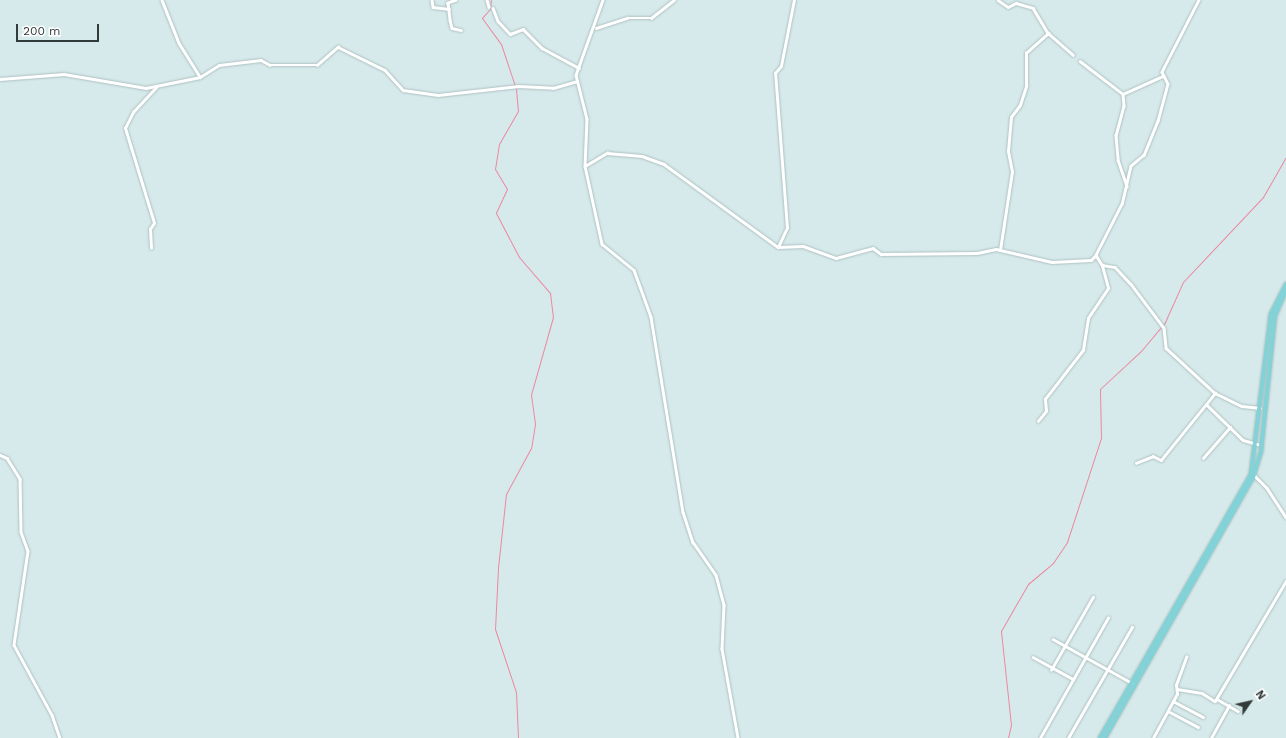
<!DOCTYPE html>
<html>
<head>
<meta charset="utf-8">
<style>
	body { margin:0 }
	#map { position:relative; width:1286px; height:738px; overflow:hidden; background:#d7eaeb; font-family:"Work Sans",sans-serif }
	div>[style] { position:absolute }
	.stream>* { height:1px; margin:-0.5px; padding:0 0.5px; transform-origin:0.5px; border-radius:0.5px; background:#eb889f }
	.roads { filter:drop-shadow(0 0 1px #aec1c2) drop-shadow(0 0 1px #aec1c2) }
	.minor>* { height:2.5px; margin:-1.25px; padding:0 1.25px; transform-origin:1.25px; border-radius:1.25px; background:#fff }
	.major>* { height:3.5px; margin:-1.75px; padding:0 1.75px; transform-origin:1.75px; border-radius:1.75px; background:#81d3d8 }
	span { translate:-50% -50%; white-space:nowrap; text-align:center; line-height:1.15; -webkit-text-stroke:3px #fff; paint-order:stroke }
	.north { position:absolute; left:1230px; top:682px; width:40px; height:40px; -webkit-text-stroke:3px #fff; paint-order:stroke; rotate:56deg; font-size:11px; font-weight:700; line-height:16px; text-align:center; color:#323a3a }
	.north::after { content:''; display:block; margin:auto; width:14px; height:18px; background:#323a3a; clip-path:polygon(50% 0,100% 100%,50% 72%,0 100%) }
	.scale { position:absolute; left:16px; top:24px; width:83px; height:18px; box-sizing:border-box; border:2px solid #323a3a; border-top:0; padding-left:5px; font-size:12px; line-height:14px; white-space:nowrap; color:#323a3a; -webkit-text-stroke:3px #fff; paint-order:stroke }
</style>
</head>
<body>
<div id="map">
	<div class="stream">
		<div style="left:491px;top:0;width:9px;rotate:96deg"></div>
		<div style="left:490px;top:9px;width:12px;rotate:132deg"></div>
		<div style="left:482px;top:18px;width:32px;rotate:54deg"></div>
		<div style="left:501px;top:44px;width:47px;rotate:71.6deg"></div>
		<div style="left:516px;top:89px;width:22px;rotate:85deg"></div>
		<div style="left:518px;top:111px;width:38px;rotate:120deg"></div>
		<div style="left:499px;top:144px;width:25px;rotate:99deg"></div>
		<div style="left:495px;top:169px;width:23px;rotate:59deg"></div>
		<div style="left:507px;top:189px;width:26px;rotate:115deg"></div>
		<div style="left:496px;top:213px;width:50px;rotate:62.4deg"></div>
		<div style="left:519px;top:257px;width:48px;rotate:49.3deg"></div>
		<div style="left:550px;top:293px;width:24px;rotate:83deg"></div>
		<div style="left:553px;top:317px;width:81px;rotate:105.8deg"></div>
		<div style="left:531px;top:395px;width:29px;rotate:82deg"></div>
		<div style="left:535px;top:424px;width:24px;rotate:99deg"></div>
		<div style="left:531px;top:448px;width:52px;rotate:118.5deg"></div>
		<div style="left:506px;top:494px;width:74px;rotate:96.2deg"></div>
		<div style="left:498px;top:568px;width:61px;rotate:92.8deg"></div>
		<div style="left:495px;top:629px;width:66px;rotate:71.6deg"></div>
		<div style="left:516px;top:692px;width:46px;rotate:87.5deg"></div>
		<div style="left:1008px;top:738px;width:13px;rotate:-77deg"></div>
		<div style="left:1011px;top:725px;width:95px;rotate:-96.1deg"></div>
		<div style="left:1001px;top:631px;width:54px;rotate:-60.1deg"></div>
		<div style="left:1028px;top:584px;width:33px;rotate:-40deg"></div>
		<div style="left:1053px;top:563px;width:25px;rotate:-56deg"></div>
		<div style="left:1067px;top:542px;width:109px;rotate:-71.9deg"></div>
		<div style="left:1101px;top:438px;width:49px;rotate:-91.2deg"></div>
		<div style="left:1100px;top:389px;width:56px;rotate:-42.8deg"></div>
		<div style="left:1141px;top:351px;width:38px;rotate:-50deg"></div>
		<div style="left:1165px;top:322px;width:44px;rotate:-65.8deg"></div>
		<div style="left:1183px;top:282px;width:117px;rotate:-46.7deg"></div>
		<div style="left:1263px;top:197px;width:46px;rotate:-60.1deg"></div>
	</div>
	<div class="roads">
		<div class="minor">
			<div style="left:162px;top:0;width:46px;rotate:68.4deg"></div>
			<div style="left:179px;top:43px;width:40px;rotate:58deg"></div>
			<div style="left:432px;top:0;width:7px;rotate:82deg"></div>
			<div style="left:433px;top:7px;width:16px;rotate:7deg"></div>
			<div style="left:456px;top:0;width:9px;rotate:159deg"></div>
			<div style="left:448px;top:3px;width:17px;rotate:83deg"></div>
			<div style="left:450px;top:20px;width:8px;rotate:76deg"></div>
			<div style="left:452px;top:28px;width:9px;rotate:13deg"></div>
			<div style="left:487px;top:0;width:7px;rotate:74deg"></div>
			<div style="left:603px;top:0;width:80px;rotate:109.8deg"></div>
			<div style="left:576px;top:75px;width:45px;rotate:76deg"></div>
			<div style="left:587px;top:119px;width:47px;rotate:92.4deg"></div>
			<div style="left:585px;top:166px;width:80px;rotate:77.7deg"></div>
			<div style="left:602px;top:244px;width:41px;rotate:39.1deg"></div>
			<div style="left:634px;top:270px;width:50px;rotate:70.1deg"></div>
			<div style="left:651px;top:317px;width:198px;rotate:80.7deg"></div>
			<div style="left:683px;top:512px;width:32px;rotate:72deg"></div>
			<div style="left:693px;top:542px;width:40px;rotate:55.1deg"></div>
			<div style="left:716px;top:575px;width:31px;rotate:75deg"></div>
			<div style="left:724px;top:605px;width:44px;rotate:92.6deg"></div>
			<div style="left:722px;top:649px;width:90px;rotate:79.8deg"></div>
			<div style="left:998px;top:0;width:12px;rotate:35deg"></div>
			<div style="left:1008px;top:7px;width:9px;rotate:-27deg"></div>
			<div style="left:1016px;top:3px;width:18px;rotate:16deg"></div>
			<div style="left:1033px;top:8px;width:29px;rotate:59deg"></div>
			<div style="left:1048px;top:33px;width:33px;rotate:41deg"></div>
			<div style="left:1199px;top:0;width:81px;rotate:117.2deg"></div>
			<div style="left:1162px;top:72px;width:13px;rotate:63deg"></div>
			<div style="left:1168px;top:84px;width:38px;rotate:105deg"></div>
			<div style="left:1158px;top:121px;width:37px;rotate:112deg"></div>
			<div style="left:1144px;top:155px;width:17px;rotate:140deg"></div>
			<div style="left:1131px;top:166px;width:39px;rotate:103deg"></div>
			<div style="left:1122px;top:204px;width:57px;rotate:117deg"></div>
			<div style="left:1096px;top:255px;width:12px;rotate:59deg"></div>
			<div style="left:1102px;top:265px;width:13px;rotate:9deg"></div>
			<div style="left:1115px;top:267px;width:23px;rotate:47deg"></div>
			<div style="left:1131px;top:284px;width:55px;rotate:53.1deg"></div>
			<div style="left:1164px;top:328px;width:20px;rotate:84deg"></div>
			<div style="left:1166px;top:348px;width:67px;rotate:42.6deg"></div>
			<div style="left:1215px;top:393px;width:30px;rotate:26deg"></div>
			<div style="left:1242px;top:406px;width:18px;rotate:6deg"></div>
			<div style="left:493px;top:8px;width:14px;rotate:69deg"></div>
			<div style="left:498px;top:21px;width:18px;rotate:47deg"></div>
			<div style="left:510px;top:34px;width:14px;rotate:-21deg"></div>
			<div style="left:523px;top:29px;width:27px;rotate:45deg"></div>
			<div style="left:542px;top:48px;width:42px;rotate:28.4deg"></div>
			<div style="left:596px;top:28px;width:33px;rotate:-18deg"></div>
			<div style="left:627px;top:18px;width:24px"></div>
			<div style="left:651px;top:18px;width:29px;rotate:-38deg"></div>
			<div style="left:1080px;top:61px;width:54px;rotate:37.5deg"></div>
			<div style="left:1123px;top:94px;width:12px;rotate:85deg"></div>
			<div style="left:1124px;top:106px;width:30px;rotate:105deg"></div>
			<div style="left:1116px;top:135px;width:25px;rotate:85deg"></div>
			<div style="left:1118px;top:160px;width:28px;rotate:71deg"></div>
			<div style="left:0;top:79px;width:64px;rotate:-4.5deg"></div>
			<div style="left:64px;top:74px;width:83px;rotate:9.7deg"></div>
			<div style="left:146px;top:88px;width:55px;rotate:-11.5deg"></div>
			<div style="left:200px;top:77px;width:22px;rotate:-32deg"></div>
			<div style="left:219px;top:65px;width:42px;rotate:-6.8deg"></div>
			<div style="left:261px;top:60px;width:10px;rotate:29deg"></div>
			<div style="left:270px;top:65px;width:47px"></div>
			<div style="left:317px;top:65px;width:28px;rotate:-41deg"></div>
			<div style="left:338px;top:47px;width:52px;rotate:26.1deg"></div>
			<div style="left:385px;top:70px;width:27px;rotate:48deg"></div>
			<div style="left:403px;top:90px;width:35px;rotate:8deg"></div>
			<div style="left:438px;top:95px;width:81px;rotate:-6.4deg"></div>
			<div style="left:518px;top:86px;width:35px;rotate:3deg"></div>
			<div style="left:553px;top:88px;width:25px;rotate:-16deg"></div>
			<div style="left:1123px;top:94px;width:44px;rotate:-24.2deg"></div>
			<div style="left:585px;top:166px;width:26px;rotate:-31deg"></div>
			<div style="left:607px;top:153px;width:35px;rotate:5deg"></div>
			<div style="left:642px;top:156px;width:23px;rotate:20deg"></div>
			<div style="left:664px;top:164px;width:141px;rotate:36.1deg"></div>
			<div style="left:778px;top:247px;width:25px;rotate:-2deg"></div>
			<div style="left:803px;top:246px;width:35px;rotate:20deg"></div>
			<div style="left:836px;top:258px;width:38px;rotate:-15deg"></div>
			<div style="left:873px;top:248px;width:10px;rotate:37deg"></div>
			<div style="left:881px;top:254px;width:96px;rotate:-0.6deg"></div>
			<div style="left:977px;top:253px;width:19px;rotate:-12deg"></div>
			<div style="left:996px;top:249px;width:57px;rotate:13.1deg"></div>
			<div style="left:1052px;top:262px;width:39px;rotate:-3deg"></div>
			<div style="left:1091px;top:260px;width:7px;rotate:-45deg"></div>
			<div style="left:778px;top:247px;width:21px;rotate:-65deg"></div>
			<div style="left:787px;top:228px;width:155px;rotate:-94.4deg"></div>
			<div style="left:775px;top:73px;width:9px;rotate:-49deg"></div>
			<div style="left:781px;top:66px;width:67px;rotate:-78.9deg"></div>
			<div style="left:151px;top:248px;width:19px;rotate:-93deg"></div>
			<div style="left:150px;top:229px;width:7px;rotate:-56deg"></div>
			<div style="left:154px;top:223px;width:99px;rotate:-107deg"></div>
			<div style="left:125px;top:128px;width:18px;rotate:-63deg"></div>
			<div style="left:133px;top:112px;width:34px;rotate:-47deg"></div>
			<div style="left:1000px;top:250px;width:79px;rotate:-81.3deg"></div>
			<div style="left:1012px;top:172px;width:21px;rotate:-101deg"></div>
			<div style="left:1008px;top:151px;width:34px;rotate:-85deg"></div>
			<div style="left:1011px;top:117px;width:15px;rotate:-53deg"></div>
			<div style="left:1020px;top:105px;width:20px;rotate:-72deg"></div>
			<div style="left:1026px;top:86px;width:33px;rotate:-90deg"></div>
			<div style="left:1026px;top:53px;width:30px;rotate:-42deg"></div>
			<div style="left:1207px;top:405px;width:50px;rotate:44.2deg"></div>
			<div style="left:1243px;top:440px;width:15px;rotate:16deg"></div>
			<div style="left:1038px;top:421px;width:13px;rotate:-51deg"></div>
			<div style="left:1046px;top:411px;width:12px;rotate:-95deg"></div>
			<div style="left:1045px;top:399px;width:62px;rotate:-52.2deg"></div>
			<div style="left:1083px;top:350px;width:32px;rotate:-81deg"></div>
			<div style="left:1088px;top:318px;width:36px;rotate:-56deg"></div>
			<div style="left:1108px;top:288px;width:24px;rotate:-105deg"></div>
			<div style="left:0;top:455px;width:8px;rotate:23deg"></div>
			<div style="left:7px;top:458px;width:25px;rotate:58deg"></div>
			<div style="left:20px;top:479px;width:53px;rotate:88.9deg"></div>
			<div style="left:21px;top:532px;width:20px;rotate:70deg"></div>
			<div style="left:28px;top:551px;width:95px;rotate:98.5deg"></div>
			<div style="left:14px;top:645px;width:80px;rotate:61.5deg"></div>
			<div style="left:52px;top:715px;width:24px;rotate:71deg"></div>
			<div style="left:1203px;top:458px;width:41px;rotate:-48.9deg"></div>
			<div style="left:1136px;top:463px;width:18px;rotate:-22deg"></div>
			<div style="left:1153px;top:456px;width:9px;rotate:27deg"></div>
			<div style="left:1161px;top:460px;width:86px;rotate:-51.1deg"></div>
			<div style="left:1254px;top:475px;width:18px;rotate:45deg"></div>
			<div style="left:1267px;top:488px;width:35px;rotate:57deg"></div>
			<div style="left:1053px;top:639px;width:90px;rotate:29.1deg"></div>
			<div style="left:1033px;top:657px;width:46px;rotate:28.8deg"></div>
			<div style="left:1051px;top:670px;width:84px;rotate:-60.1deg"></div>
			<div style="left:1177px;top:689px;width:25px;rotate:9deg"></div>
			<div style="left:1202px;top:693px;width:15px;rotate:32deg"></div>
			<div style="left:1215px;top:701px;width:139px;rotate:-59.4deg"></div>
			<div style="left:1217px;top:699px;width:24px;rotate:30deg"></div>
			<div style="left:1173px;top:701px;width:34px;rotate:28deg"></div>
			<div style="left:1168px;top:711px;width:34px;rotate:28deg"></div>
			<div style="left:1040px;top:738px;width:138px;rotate:-60.5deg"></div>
			<div style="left:1068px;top:738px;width:128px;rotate:-60deg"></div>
			<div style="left:1153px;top:738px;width:50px;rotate:-61.4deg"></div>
			<div style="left:1177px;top:694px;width:9px;rotate:-96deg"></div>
			<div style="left:1176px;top:685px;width:30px;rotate:-70deg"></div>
			<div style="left:1211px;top:738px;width:37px;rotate:-61deg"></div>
		</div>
		<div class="major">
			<div style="left:1100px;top:738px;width:304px;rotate:-60.2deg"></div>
			<div style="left:1251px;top:474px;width:161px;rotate:-82.9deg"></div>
			<div style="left:1271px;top:314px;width:33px;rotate:-63deg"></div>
			<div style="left:1105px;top:738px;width:299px;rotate:-60.4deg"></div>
			<div style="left:1253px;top:478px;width:28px;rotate:-73deg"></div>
			<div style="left:1261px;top:451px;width:136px;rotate:-84.1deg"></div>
			<div style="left:1275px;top:316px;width:28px;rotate:-67deg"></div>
		</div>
	</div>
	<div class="north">N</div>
	<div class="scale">200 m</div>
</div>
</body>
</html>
